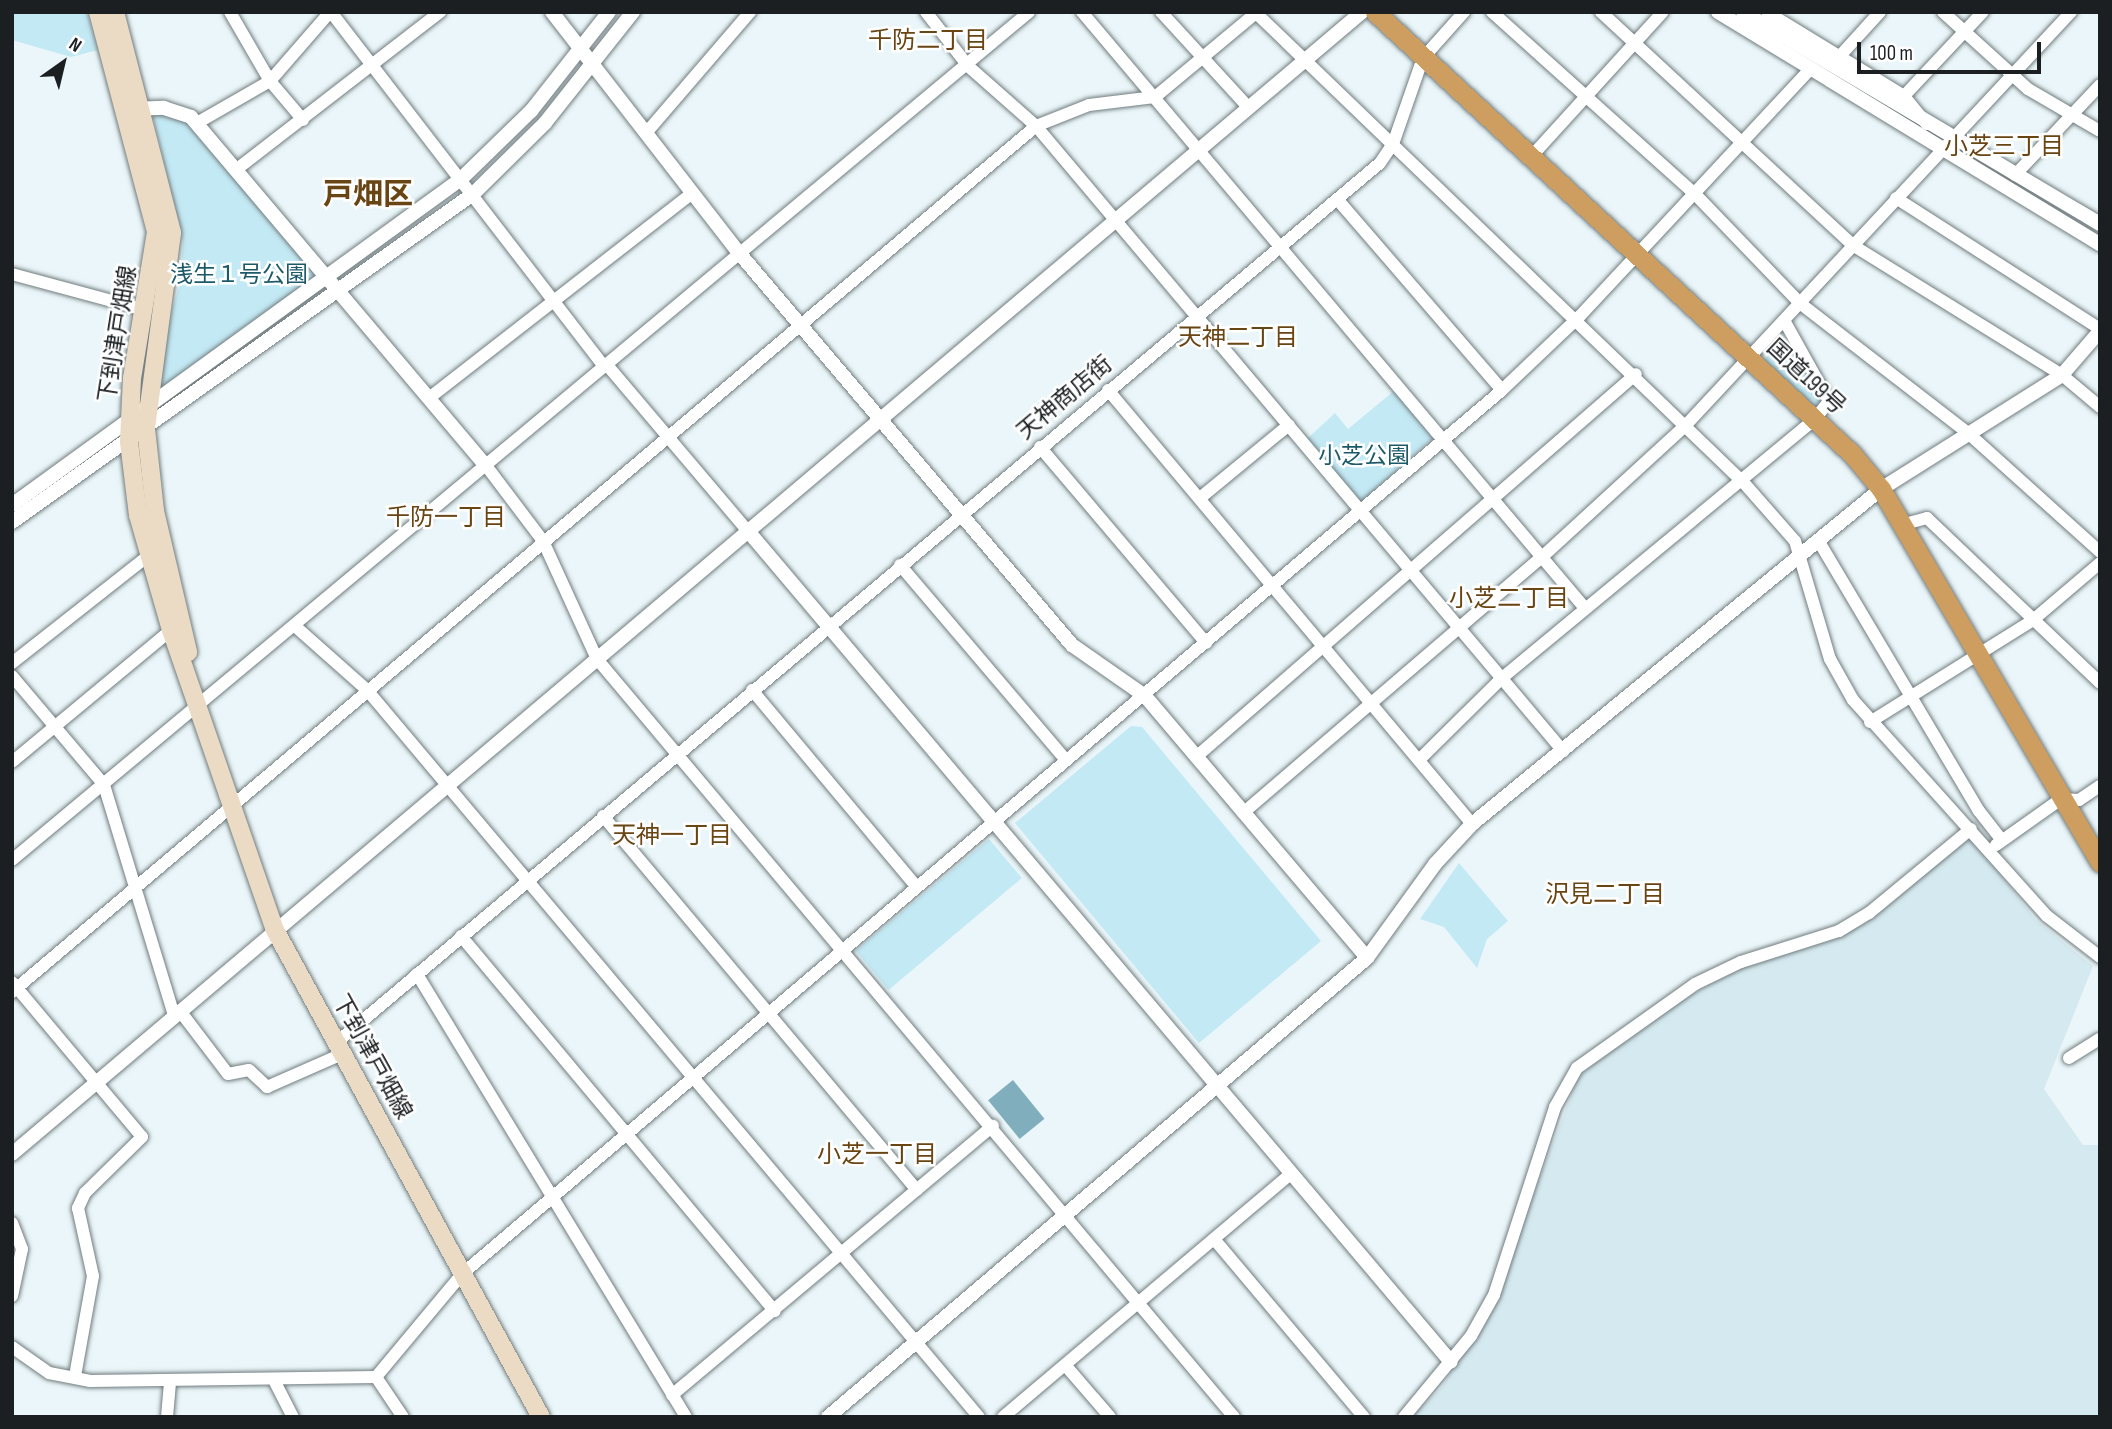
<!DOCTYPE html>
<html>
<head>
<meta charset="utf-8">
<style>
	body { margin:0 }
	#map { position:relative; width:2112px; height:1429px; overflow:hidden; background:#eaf6f9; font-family:"Sofia Sans Condensed","Noto Sans JP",sans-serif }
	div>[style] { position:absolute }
	.built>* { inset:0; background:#d5eaf0 }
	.green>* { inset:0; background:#c3e9f4; transform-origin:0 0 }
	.water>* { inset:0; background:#80aebc; transform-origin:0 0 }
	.roads { filter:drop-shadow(0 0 2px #717c7f) drop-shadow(0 0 2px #717c7f) }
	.minor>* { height:12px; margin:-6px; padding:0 6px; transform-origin:6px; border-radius:6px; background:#fff }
	.tertiary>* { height:14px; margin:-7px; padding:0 7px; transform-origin:7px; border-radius:7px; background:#fff }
	.secondary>* { height:18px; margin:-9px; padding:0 9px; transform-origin:9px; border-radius:9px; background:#ecdbc4 }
	.trunk>* { height:19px; margin:-9.5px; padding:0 9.5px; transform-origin:9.5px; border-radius:9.5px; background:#ce9e60 }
	span { translate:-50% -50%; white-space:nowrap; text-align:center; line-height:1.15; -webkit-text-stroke:5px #fff; paint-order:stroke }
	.park-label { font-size:23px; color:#1c5969 }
	.street-label { font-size:23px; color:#1b1f21 }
	.neighbourhood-label { font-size:24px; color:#694514 }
	.district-label { font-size:30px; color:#694514; font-weight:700 }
	.frame { position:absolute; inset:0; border:14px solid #1b1f21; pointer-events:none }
	.north { position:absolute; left:28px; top:28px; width:70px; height:70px; -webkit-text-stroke:5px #fff; paint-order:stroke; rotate:34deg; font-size:19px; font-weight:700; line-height:28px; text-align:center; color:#1b1f21 }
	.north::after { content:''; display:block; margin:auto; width:24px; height:32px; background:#1b1f21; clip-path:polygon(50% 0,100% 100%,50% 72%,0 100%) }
	.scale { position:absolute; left:1857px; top:42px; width:184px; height:32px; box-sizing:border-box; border:4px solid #1b1f21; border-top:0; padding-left:9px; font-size:21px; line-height:24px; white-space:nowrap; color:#1b1f21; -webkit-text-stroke:5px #fff; paint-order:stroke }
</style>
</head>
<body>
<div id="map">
	<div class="built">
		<div style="clip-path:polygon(1970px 836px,2036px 920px,2093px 966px,2044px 1089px,2083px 1145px,2100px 1145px,2100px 1417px,1412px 1417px,1441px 1388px,1491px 1307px,1580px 1072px,1663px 1009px,1753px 962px,1861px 924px)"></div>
	</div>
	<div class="green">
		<div style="clip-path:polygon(12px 12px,87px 12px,98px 50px,71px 57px,12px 40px)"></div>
		<div style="clip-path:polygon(164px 114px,188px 123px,327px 287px,153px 407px,154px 372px,179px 286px,183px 242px,153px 115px)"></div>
		<div style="clip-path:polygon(1783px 335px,1823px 398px,1816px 410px,1764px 360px)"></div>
		<div style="clip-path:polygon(1395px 390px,1433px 438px,1361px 502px,1307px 439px,1335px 413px,1348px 429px)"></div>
		<div style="clip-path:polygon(1131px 726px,1142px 727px,1321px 941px,1199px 1043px,1015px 823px)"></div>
		<div style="left:989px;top:839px;width:51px;height:174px;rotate:50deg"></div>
		<div style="clip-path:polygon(1459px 863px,1508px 921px,1487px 939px,1477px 968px,1444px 927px,1420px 919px)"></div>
	</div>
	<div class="water">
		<div style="left:1013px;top:1080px;width:50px;height:32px;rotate:51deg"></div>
	</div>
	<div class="roads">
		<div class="minor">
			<div style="left:230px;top:12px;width:80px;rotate:59.9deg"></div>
			<div style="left:270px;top:81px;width:51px;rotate:49.8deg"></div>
			<div style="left:331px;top:12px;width:448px;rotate:52.4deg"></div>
			<div style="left:926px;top:12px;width:68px;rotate:52.1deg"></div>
			<div style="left:968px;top:66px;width:91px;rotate:41.4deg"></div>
			<div style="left:1036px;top:126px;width:818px;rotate:49.86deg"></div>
			<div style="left:1082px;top:12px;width:778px;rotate:49.85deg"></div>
			<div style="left:1161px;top:12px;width:130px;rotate:47.5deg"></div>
			<div style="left:1255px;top:12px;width:679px;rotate:43.93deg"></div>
			<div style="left:1744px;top:483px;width:77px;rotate:48.7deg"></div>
			<div style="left:1795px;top:541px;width:123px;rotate:73.5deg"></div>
			<div style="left:1830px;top:659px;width:47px;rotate:60.7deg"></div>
			<div style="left:1853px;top:700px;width:290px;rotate:48.1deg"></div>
			<div style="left:2047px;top:916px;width:67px;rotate:37.7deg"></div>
			<div style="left:1492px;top:12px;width:271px;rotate:41.9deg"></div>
			<div style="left:1694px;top:193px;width:154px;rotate:46.1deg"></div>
			<div style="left:1801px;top:304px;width:211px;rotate:37.7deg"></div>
			<div style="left:1968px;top:433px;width:178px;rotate:42deg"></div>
			<div style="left:1601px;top:12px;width:345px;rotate:42.8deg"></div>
			<div style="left:1854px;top:246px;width:245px;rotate:31.8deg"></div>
			<div style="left:2062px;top:375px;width:50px;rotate:40.1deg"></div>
			<div style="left:1767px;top:12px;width:161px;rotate:31.5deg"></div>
			<div style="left:1904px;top:96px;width:36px;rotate:51deg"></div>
			<div style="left:1943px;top:12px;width:115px;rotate:42.2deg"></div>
			<div style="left:2028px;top:89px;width:83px;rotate:30.3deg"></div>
			<div style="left:1839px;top:57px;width:61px;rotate:-47.7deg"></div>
			<div style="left:1904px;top:96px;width:115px;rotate:-46.8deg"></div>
			<div style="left:197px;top:123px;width:84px;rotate:-29.9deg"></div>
			<div style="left:270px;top:81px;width:91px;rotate:-49deg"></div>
			<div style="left:646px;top:133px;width:160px;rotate:-49.3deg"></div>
			<div style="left:1530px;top:158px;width:197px;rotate:-47.7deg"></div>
			<div style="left:237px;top:169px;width:257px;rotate:-37.7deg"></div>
			<div style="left:2015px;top:175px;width:124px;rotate:-46.6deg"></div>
			<div style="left:1896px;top:198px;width:242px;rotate:32.7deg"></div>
			<div style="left:1337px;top:199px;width:252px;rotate:49.2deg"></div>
			<div style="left:12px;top:274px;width:138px;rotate:15.1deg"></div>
			<div style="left:607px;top:365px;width:218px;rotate:49.7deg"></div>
			<div style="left:1108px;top:390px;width:566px;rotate:50.01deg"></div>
			<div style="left:429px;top:398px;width:333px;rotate:-37.9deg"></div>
			<div style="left:1040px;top:447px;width:257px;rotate:49.7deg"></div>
			<div style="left:487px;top:467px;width:93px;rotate:52.9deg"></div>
			<div style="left:543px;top:541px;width:130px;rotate:65.4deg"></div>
			<div style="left:597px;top:659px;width:990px;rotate:49.96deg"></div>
			<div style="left:1200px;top:498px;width:115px;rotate:-39.4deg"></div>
			<div style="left:1901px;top:525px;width:27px;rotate:-15deg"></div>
			<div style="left:1927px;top:518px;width:239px;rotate:43.6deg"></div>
			<div style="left:1818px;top:540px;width:315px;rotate:59.3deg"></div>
			<div style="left:1979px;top:811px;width:37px;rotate:52deg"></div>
			<div style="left:900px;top:565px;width:256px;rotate:49.6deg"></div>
			<div style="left:296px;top:627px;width:95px;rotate:41.6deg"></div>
			<div style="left:367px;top:690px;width:950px;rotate:49.91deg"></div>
			<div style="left:12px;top:663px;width:174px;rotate:-38.2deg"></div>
			<div style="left:12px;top:676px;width:143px;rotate:49.8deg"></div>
			<div style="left:104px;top:785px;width:241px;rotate:73.1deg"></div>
			<div style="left:752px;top:690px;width:257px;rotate:50.1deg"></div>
			<div style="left:1870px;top:722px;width:192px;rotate:-32deg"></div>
			<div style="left:2033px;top:620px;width:88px;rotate:-40.4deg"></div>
			<div style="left:1196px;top:757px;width:583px;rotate:-41.04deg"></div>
			<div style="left:1419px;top:760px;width:117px;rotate:-44.7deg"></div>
			<div style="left:1502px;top:678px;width:406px;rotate:-39.6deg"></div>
			<div style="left:1815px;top:419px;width:23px;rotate:-52deg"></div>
			<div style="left:1829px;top:401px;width:90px;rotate:-119.1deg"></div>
			<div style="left:12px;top:762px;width:207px;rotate:-39.7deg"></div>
			<div style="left:1243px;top:813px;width:394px;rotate:-40.6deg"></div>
			<div style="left:1542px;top:557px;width:195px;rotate:-42.5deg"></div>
			<div style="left:1686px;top:425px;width:565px;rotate:-47.01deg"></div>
			<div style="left:603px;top:816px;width:488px;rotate:50deg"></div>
			<div style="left:1996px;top:845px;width:80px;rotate:-35.3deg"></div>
			<div style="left:2061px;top:799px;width:18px;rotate:3deg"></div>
			<div style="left:2079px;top:800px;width:25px;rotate:-34deg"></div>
			<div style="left:12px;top:860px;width:1324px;rotate:-39.82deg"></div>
			<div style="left:461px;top:936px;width:489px;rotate:50.1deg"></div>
			<div style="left:417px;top:974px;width:518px;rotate:58.73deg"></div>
			<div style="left:12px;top:982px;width:202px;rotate:50deg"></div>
			<div style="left:142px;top:1137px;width:80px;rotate:135.5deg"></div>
			<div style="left:85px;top:1193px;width:17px;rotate:115deg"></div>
			<div style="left:78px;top:1208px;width:70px;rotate:77.6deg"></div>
			<div style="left:93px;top:1276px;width:102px;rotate:100.2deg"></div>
			<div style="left:12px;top:992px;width:1341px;rotate:-40.22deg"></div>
			<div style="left:1036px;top:126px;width:57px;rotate:-21.6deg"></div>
			<div style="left:1089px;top:105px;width:66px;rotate:-6.9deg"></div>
			<div style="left:1155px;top:97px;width:133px;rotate:-39.8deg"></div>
			<div style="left:180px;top:1011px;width:79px;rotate:52.7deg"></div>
			<div style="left:228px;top:1074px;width:21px;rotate:-11deg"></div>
			<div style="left:249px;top:1070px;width:25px;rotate:43deg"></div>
			<div style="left:267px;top:1087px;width:82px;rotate:-23.7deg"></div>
			<div style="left:336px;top:1043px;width:1365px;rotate:-40.13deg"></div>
			<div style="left:1380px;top:163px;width:23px;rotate:-56deg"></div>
			<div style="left:1393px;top:144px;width:91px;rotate:-70.8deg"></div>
			<div style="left:1423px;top:58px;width:62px;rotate:-48.3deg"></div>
			<div style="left:2069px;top:1058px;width:36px;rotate:-32deg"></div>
			<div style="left:12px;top:1223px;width:28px;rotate:69deg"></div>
			<div style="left:22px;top:1249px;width:48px;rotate:102deg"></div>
			<div style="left:1214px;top:1239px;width:233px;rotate:49.9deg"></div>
			<div style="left:12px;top:1347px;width:45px;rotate:35.1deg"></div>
			<div style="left:49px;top:1373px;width:42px;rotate:11deg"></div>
			<div style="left:90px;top:1381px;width:286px;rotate:-0.8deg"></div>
			<div style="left:376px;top:1377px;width:134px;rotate:-50.1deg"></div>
			<div style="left:462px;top:1274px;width:1365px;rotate:-40.36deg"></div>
			<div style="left:1502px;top:390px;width:106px;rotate:-43.5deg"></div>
			<div style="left:1579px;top:317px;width:339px;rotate:-47deg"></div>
			<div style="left:1066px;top:1366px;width:67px;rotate:49.2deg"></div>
			<div style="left:376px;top:1377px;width:48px;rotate:56deg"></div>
			<div style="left:275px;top:1382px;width:39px;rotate:63deg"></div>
			<div style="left:672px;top:1395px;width:419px;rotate:-40deg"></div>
			<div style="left:167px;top:1417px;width:34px;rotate:-85deg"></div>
			<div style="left:1003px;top:1417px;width:377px;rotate:-40.2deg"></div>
			<div style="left:1404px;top:1417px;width:105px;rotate:-50.4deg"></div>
			<div style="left:1471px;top:1336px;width:47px;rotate:-60.7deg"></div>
			<div style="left:1494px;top:1295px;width:198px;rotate:-72deg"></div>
			<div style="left:1555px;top:1107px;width:45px;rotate:-60.6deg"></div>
			<div style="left:1577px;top:1068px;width:145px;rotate:-35.4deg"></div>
			<div style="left:1695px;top:984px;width:51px;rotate:-25.6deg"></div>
			<div style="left:1741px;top:962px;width:103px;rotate:-17.6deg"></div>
			<div style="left:1839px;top:931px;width:35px;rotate:-31deg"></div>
			<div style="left:1869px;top:913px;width:132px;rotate:-39.5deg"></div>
		</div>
		<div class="tertiary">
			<div style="left:552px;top:12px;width:306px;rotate:52.2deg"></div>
			<div style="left:740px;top:254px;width:513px;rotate:49.67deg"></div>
			<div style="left:1072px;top:645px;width:89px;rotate:34.9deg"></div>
			<div style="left:1145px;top:696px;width:343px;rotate:49.7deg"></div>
			<div style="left:1718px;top:12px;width:447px;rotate:31.3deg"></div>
			<div style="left:1743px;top:12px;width:415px;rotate:30.7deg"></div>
			<div style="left:131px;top:109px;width:33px;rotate:-2deg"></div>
			<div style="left:164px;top:108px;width:28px;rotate:18deg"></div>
			<div style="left:191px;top:117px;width:458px;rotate:49.8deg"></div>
			<div style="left:12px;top:505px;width:555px;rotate:-35.98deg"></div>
			<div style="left:461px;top:179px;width:98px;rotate:-44.2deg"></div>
			<div style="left:531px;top:111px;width:126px;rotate:-51.8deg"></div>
			<div style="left:12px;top:522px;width:566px;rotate:-35.43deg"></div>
			<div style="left:473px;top:194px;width:101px;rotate:-44.6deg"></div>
			<div style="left:545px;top:123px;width:142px;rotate:-51.6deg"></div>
			<div style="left:748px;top:531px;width:1088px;rotate:49.77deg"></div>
			<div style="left:12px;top:1154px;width:1768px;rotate:-40.23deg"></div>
			<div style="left:828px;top:1417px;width:708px;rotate:-40.42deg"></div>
			<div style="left:1367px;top:958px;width:116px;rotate:-54.1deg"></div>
			<div style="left:1435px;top:864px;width:54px;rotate:-47.2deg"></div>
			<div style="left:1472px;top:824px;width:529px;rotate:-39.32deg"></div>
			<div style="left:1881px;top:489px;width:214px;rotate:-32.2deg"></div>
			<div style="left:2062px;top:375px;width:58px;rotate:-49.2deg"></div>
		</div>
		<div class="secondary">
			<div style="left:98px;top:12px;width:228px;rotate:75.2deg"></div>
			<div style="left:156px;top:232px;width:148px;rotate:99.3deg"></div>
			<div style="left:132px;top:378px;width:64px;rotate:92.7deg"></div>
			<div style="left:129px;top:442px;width:74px;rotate:83deg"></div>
			<div style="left:138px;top:515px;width:120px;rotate:74deg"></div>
			<div style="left:171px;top:630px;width:318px;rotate:70.9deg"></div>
			<div style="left:275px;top:930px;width:555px;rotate:61.36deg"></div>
			<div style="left:115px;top:12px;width:228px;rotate:75.5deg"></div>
			<div style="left:172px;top:233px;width:198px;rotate:97.6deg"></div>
			<div style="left:146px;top:429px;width:82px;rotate:83.7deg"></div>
			<div style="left:155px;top:511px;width:145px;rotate:76.8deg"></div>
		</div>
		<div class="trunk">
			<div style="left:1375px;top:12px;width:652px;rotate:42.82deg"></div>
			<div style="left:1853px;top:455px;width:44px;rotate:50.5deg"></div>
			<div style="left:1881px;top:489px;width:433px;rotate:59.6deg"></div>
		</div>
	</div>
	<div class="park-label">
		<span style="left:239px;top:275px">浅生１号公園</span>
		<span style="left:1364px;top:456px">小芝公園</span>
	</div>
	<div class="street-label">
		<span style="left:118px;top:334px;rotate:-81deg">下到津戸畑線</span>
		<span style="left:1806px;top:377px;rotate:43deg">国道199号</span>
		<span style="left:1065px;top:398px;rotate:-40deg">天神商店街</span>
		<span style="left:372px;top:1057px;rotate:61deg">下到津戸畑線</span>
	</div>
	<div class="neighbourhood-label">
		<span style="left:928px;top:41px">千防二丁目</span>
		<span style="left:2004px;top:147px">小芝三丁目</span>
		<span style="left:1238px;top:338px">天神二丁目</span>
		<span style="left:446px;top:518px">千防一丁目</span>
		<span style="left:1509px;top:599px">小芝二丁目</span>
		<span style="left:672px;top:836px">天神一丁目</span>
		<span style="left:1605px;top:895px">沢見二丁目</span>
		<span style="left:877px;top:1155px">小芝一丁目</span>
	</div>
	<div class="district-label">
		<span style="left:368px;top:195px">戸畑区</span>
	</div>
	<div class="frame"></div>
	<div class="north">N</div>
	<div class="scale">100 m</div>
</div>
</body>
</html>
